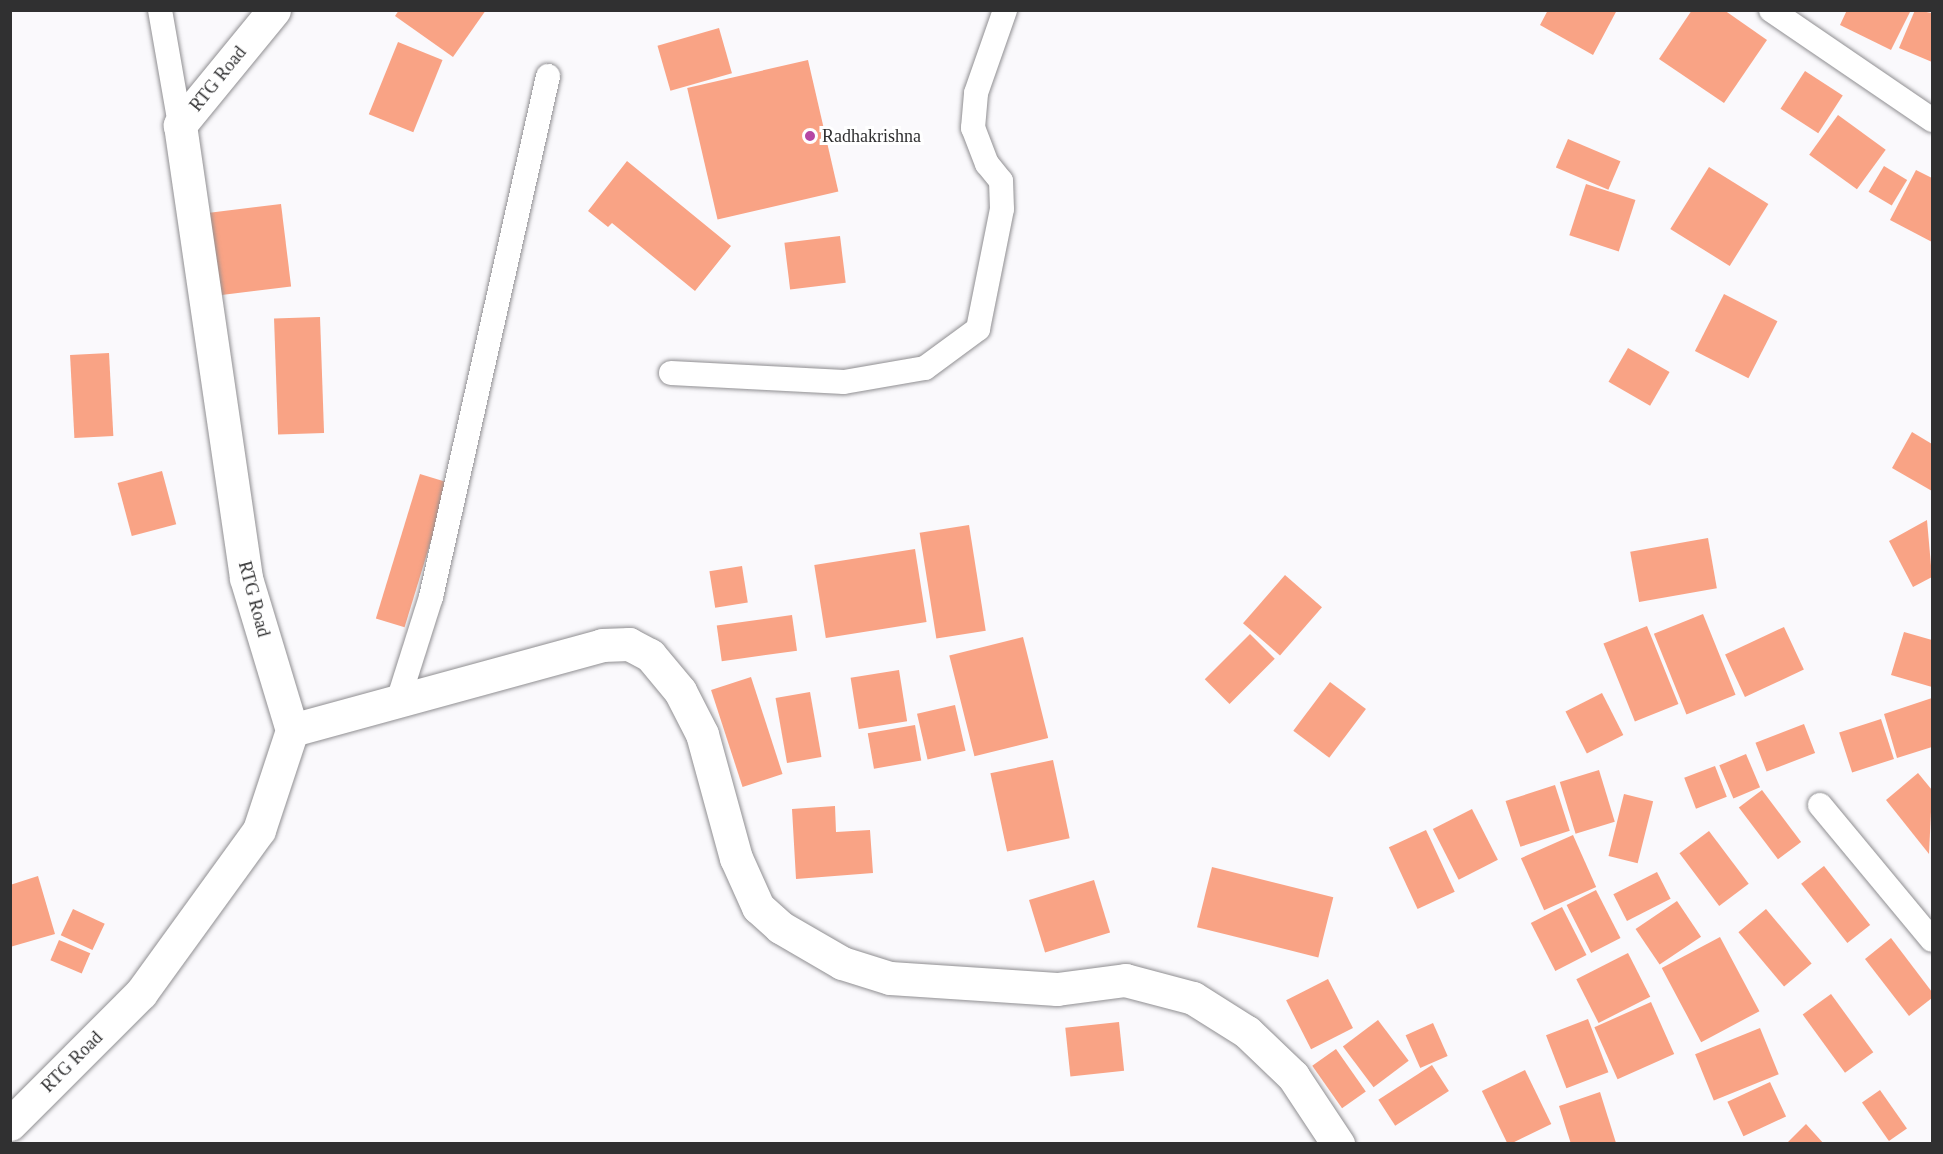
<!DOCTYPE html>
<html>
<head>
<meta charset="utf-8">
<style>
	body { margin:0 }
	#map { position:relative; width:1943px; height:1154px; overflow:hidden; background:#faf9fc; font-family:Georgia,serif }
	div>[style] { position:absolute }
	.building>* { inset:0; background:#f9a385; transform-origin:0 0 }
	.roads { filter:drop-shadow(0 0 2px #908f92) drop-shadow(0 0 2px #908f92) }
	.minor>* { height:24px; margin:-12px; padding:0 12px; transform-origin:12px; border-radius:12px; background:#fff }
	.secondary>* { height:33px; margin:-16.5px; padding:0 16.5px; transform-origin:16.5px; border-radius:16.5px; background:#fff }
	.primary>* { height:33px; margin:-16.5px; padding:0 16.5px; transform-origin:16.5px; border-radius:16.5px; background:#fff }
	.dots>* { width:16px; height:16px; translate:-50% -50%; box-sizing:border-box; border:3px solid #fff; border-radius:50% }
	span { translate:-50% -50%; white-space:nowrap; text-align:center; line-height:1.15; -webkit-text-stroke:6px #fff; paint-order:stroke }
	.street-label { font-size:18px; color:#303031 }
	.poi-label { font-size:18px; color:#303031 }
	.left { translate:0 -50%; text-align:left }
	.frame { position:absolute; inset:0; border:12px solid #303031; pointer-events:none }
</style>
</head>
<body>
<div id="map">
	<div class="building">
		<div style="clip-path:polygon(399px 10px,486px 10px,453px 57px,395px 16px)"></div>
		<div style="clip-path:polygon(1548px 10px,1617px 10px,1593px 55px,1540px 25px)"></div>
		<div style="clip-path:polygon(1692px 10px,1724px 10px,1767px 40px,1724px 103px,1659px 59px)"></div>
		<div style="clip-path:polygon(1847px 10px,1911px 10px,1891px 50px,1840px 25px)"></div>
		<div style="clip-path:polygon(1915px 10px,1932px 13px,1932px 62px,1899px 48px)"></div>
		<div style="left:719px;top:28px;width:47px;height:64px;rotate:74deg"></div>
		<div style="left:398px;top:42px;width:48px;height:78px;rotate:22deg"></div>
		<div style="left:808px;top:60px;width:135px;height:124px;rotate:77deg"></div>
		<div style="left:1805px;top:71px;width:45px;height:45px;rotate:33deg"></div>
		<div style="left:1838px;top:115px;width:59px;height:49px;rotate:36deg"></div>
		<div style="left:1568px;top:139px;width:57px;height:31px;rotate:23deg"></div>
		<div style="clip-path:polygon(627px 161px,731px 246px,695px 291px,612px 223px,608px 227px,588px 211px)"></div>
		<div style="left:1884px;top:166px;width:27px;height:30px;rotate:31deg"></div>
		<div style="left:1709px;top:167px;width:70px;height:73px;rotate:32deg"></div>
		<div style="clip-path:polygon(1916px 170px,1932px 178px,1932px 242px,1890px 220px)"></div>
		<div style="left:1586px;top:184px;width:52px;height:54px;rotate:18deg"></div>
		<div style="left:281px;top:204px;width:83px;height:74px;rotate:83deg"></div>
		<div style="left:840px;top:236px;width:47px;height:56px;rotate:83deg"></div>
		<div style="left:1724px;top:294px;width:60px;height:64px;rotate:27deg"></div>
		<div style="left:320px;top:317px;width:116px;height:46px;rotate:88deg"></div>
		<div style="left:1628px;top:348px;width:48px;height:39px;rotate:30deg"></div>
		<div style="left:109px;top:353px;width:83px;height:39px;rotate:87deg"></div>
		<div style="clip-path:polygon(1912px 432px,1932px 444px,1932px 491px,1892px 468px)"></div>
		<div style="left:162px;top:471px;width:55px;height:46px;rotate:75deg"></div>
		<div style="left:420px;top:474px;width:30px;height:151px;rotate:17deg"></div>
		<div style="clip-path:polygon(1927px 520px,1932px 577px,1913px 587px,1889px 541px)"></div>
		<div style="left:969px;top:525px;width:107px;height:50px;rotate:81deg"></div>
		<div style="left:1708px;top:538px;width:51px;height:79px;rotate:80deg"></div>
		<div style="left:915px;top:549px;width:74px;height:102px;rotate:81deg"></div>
		<div style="left:742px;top:566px;width:37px;height:33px;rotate:81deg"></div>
		<div style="left:1285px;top:575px;width:49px;height:64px;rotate:41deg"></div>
		<div style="left:1703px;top:614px;width:87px;height:53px;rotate:68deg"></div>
		<div style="left:792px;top:615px;width:36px;height:76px;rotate:82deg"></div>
		<div style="left:1647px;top:626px;width:84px;height:47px;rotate:68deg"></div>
		<div style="left:1784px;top:627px;width:47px;height:65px;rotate:65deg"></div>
		<div style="clip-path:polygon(1904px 632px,1932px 640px,1932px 687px,1891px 675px)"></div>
		<div style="left:1250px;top:634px;width:35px;height:64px;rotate:45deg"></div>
		<div style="left:1023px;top:637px;width:104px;height:76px;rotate:76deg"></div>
		<div style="left:899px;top:670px;width:52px;height:49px;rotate:81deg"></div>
		<div style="left:751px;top:677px;width:102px;height:42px;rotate:72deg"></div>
		<div style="left:1330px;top:682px;width:45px;height:61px;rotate:37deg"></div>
		<div style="left:810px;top:692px;width:66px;height:35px;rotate:80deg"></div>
		<div style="left:1602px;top:693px;width:47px;height:41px;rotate:63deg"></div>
		<div style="clip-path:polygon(1932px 698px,1932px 747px,1897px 758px,1884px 714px)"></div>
		<div style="left:955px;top:705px;width:47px;height:39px;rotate:77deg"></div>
		<div style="left:1881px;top:719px;width:42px;height:44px;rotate:72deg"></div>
		<div style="left:1804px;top:724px;width:31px;height:52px;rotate:69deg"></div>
		<div style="left:915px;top:725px;width:36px;height:48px;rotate:80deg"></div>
		<div style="left:1746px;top:754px;width:36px;height:29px;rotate:67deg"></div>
		<div style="left:1053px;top:760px;width:80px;height:64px;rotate:78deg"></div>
		<div style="left:1715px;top:766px;width:33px;height:33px;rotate:69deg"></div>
		<div style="left:1599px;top:770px;width:54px;height:41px;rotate:73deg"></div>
		<div style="clip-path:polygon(1918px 773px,1932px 790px,1929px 854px,1886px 800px)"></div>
		<div style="left:1555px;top:785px;width:48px;height:52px;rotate:72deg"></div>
		<div style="left:1762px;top:790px;width:65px;height:29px;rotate:53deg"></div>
		<div style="left:1624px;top:794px;width:30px;height:64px;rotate:14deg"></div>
		<div style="clip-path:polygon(835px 806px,836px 832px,870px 830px,873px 873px,796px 879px,792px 809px)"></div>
		<div style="left:1472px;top:809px;width:57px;height:44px;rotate:63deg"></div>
		<div style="left:1426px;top:830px;width:68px;height:41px;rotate:65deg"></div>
		<div style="left:1709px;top:831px;width:66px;height:37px;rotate:53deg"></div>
		<div style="left:1573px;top:835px;width:57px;height:57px;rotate:66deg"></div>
		<div style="left:1824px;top:866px;width:75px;height:29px;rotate:52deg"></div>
		<div style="left:1212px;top:867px;width:125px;height:62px;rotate:14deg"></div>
		<div style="left:1657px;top:872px;width:30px;height:49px;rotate:63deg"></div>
		<div style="clip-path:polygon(38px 876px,55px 934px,10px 947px,10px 885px)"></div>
		<div style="left:1094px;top:880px;width:55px;height:68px;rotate:73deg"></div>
		<div style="left:1596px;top:890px;width:54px;height:33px;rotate:63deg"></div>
		<div style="left:1677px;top:901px;width:43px;height:50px;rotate:56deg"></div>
		<div style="left:1562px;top:907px;width:54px;height:35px;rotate:63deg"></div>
		<div style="left:73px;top:909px;width:35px;height:29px;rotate:25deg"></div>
		<div style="left:1766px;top:909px;width:71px;height:36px;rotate:50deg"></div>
		<div style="left:1720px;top:937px;width:84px;height:66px;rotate:62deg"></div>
		<div style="clip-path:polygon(1891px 938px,1932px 992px,1932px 998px,1909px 1016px,1865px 959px)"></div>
		<div style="left:59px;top:940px;width:34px;height:22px;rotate:23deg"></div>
		<div style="left:1628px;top:953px;width:49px;height:58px;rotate:63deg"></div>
		<div style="left:1328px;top:979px;width:55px;height:47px;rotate:63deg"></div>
		<div style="left:1831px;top:994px;width:72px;height:35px;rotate:54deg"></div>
		<div style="left:1651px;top:1002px;width:57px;height:62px;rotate:66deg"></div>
		<div style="left:1588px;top:1019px;width:57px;height:45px;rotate:69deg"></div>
		<div style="left:1378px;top:1020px;width:51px;height:44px;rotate:53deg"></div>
		<div style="left:1119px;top:1022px;width:49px;height:54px;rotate:84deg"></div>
		<div style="left:1433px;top:1023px;width:36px;height:30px;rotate:66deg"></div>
		<div style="left:1760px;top:1028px;width:50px;height:70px;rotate:68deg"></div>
		<div style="left:1336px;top:1049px;width:52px;height:29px;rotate:55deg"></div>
		<div style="left:1432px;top:1065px;width:31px;height:64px;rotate:57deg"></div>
		<div style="left:1525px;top:1070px;width:60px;height:48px;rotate:64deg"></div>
		<div style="left:1770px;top:1082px;width:38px;height:47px;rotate:65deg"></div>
		<div style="left:1880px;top:1090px;width:47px;height:22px;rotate:55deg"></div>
		<div style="clip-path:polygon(1600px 1092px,1616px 1143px,1571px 1144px,1559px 1106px)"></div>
		<div style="clip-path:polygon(1806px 1124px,1824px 1144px,1786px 1144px)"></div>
	</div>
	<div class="roads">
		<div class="minor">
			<div style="left:160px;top:10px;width:117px;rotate:80.1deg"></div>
			<div style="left:1771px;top:10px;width:195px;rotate:34.3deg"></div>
			<div style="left:671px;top:373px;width:173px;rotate:3deg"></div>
			<div style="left:844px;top:382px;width:82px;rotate:-9.8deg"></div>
			<div style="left:925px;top:368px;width:66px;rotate:-36.3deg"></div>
			<div style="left:978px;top:329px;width:122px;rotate:-78.7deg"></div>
			<div style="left:1002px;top:209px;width:28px;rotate:-92deg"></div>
			<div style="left:1001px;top:181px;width:22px;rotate:-129deg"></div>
			<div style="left:987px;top:164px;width:39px;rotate:-111deg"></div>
			<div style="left:973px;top:128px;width:35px;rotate:-85deg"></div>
			<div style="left:976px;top:93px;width:88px;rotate:-70.7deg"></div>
			<div style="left:398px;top:701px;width:109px;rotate:-72.4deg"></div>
			<div style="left:431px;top:597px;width:534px;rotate:-77.34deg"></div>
			<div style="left:1820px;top:805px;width:175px;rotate:50.3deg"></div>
		</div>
		<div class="secondary">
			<div style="left:274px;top:10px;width:149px;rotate:129.3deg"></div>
			<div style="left:180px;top:125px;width:458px;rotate:81.7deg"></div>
			<div style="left:246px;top:578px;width:159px;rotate:73.2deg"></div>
		</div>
		<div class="primary">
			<div style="left:10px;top:1124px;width:185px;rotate:-45deg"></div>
			<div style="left:141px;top:993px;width:201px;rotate:-54.1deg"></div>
			<div style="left:259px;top:830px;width:105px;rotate:-71.7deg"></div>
			<div style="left:292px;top:730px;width:321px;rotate:-15.3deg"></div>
			<div style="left:602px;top:645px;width:27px;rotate:-2deg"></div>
			<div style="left:629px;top:644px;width:24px;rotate:28deg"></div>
			<div style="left:650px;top:655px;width:47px;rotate:50.2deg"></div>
			<div style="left:680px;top:691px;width:48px;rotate:62.9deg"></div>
			<div style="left:702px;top:734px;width:129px;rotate:74.7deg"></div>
			<div style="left:736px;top:858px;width:54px;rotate:65.8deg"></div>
			<div style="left:758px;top:907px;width:30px;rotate:42deg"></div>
			<div style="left:780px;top:927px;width:72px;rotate:30.1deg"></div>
			<div style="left:842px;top:963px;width:50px;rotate:17.4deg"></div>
			<div style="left:890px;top:978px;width:167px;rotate:3.8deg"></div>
			<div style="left:1057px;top:989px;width:69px;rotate:-7.5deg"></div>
			<div style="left:1125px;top:980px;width:70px;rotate:14.8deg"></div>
			<div style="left:1193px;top:998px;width:64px;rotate:32.2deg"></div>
			<div style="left:1247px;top:1032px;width:64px;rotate:43.7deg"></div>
			<div style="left:1293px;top:1076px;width:82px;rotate:56.5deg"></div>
		</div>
	</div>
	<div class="dots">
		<div style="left:810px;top:136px;background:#b647a4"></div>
	</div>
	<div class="street-label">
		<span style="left:218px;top:79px;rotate:-51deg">RTG Road</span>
		<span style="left:254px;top:599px;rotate:75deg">RTG Road</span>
		<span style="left:72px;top:1062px;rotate:-45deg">RTG Road</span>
	</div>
	<div class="poi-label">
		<span class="left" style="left:822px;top:136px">Radhakrishna</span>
	</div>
	<div class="frame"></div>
</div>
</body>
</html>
